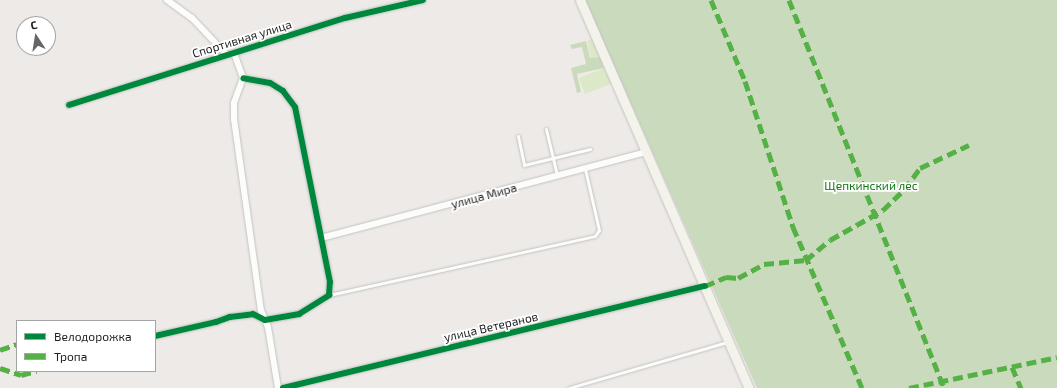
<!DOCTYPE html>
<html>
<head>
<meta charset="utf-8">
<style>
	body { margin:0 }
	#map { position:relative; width:1057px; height:388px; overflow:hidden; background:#edeae7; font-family:"Exo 2",sans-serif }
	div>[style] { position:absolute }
	.grass>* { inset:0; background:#dce8c7; transform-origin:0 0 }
	.forest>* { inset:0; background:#cadabd }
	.roads { filter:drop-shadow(0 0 1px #c4c3c2) drop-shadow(0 0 1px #c4c3c2) }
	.service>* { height:3px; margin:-1.5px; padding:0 1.5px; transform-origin:1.5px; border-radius:1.5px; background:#fcfcfb }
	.minor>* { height:6px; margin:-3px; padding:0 3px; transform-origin:3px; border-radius:3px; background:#fcfcfb }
	.secondary>* { height:9px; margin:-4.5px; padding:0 4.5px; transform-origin:4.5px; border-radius:4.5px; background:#f3f2eb }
	.quiet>* { height:5px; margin-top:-2.5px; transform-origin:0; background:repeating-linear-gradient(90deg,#55b145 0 10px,transparent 0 15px) }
	.cycleway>* { height:6px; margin:-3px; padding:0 3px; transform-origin:3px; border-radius:3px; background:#00873e }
	span { translate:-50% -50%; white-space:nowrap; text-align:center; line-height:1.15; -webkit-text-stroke:3.5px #fff; paint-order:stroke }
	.street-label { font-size:12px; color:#1f1f1f }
	.park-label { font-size:12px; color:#107911 }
	.legend { position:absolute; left:16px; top:320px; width:140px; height:52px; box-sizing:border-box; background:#fff; border:1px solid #a5a5a5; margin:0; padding:5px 7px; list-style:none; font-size:12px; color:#1f1f1f }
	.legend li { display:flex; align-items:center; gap:8px; height:20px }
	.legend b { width:20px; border:1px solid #a5a5a5 }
	.north { position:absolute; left:16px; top:16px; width:40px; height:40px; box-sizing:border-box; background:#fff; border:1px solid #a5a5a5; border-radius:50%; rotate:348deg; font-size:11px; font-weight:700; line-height:16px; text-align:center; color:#1f1f1f }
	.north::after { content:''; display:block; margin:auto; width:14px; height:18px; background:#676665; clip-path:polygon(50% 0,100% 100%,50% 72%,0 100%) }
</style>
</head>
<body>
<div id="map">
	<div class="grass">
		<div style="clip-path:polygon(593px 39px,600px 56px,591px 58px,587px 41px)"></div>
		<div style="left:605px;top:68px;width:17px;height:28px;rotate:69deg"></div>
	</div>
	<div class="forest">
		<div style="clip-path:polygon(585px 0,1057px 0,1057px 388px,757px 388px)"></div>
		<div style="clip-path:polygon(586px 41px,590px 58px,600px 57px,604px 68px,577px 74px,581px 92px,577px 93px,571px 68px,586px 64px,582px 47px,572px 49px,570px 45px)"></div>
	</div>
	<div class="roads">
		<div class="service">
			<div style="left:546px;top:129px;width:47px;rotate:76.6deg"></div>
			<div style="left:518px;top:136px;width:30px;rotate:78deg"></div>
			<div style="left:524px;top:165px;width:68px;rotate:-13.6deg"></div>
			<div style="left:329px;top:295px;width:272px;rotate:-12.5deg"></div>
			<div style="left:595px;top:236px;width:7px;rotate:-56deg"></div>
			<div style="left:599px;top:230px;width:63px;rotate:-102.9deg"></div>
			<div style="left:569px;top:388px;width:165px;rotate:-16.2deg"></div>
		</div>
		<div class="minor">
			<div style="left:167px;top:0;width:31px;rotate:36deg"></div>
			<div style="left:192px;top:18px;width:51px;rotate:46.6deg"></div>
			<div style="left:234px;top:53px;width:27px;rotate:70deg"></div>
			<div style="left:243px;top:78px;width:27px;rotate:110deg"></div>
			<div style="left:234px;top:103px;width:16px;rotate:90deg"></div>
			<div style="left:234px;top:119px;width:193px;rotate:82deg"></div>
			<div style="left:261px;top:310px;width:18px;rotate:68deg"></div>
			<div style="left:268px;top:327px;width:62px;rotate:80.7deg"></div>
			<div style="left:69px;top:105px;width:289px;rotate:-17.5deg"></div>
			<div style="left:345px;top:18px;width:80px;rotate:-13deg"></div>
			<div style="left:321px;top:238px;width:337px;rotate:-14.8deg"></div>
			<div style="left:155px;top:336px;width:63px;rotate:-12.9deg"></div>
			<div style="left:216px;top:322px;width:15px;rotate:-20deg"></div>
			<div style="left:230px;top:317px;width:23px;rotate:-7deg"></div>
			<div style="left:253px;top:314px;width:13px;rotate:27deg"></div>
			<div style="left:265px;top:320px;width:35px;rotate:-10deg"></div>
			<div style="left:299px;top:314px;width:36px;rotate:-32deg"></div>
			<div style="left:329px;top:295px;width:13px;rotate:-86deg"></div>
			<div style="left:330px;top:282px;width:178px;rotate:-101.3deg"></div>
			<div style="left:295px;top:107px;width:20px;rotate:-127deg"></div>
			<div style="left:283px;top:91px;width:15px;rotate:-148deg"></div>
			<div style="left:270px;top:83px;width:27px;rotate:-170deg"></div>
			<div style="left:283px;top:388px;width:434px;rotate:-13.6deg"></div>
		</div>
		<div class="secondary">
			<div style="left:580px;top:0;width:423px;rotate:66.5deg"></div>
		</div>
	</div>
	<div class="quiet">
		<div style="left:711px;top:0;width:88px;rotate:67.2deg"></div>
		<div style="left:745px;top:81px;width:154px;rotate:71.8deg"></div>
		<div style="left:793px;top:227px;width:175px;rotate:66.8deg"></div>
		<div style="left:789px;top:0;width:418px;rotate:68.2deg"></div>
		<div style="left:705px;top:286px;width:23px;rotate:-23deg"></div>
		<div style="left:726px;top:277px;width:12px;rotate:5deg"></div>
		<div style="left:738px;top:278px;width:30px;rotate:-28deg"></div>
		<div style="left:764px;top:264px;width:42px;rotate:-5.4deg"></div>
		<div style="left:806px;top:260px;width:31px;rotate:-40deg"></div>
		<div style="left:830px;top:240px;width:61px;rotate:-29.5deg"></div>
		<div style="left:883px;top:210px;width:29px;rotate:-44deg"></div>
		<div style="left:904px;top:190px;width:27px;rotate:-54deg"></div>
		<div style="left:920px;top:168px;width:54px;rotate:-25.1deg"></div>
		<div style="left:0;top:350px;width:18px;rotate:-19deg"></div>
		<div style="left:1012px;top:367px;width:23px;rotate:67deg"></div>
		<div style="left:0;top:368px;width:22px;rotate:18deg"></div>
		<div style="left:21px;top:375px;width:16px;rotate:-15deg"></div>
		<div style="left:909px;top:388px;width:151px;rotate:-11.8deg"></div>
	</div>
	<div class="cycleway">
		<div style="left:69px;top:105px;width:289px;rotate:-17.5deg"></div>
		<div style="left:345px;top:18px;width:80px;rotate:-13deg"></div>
		<div style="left:155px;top:336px;width:63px;rotate:-12.9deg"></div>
		<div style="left:216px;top:322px;width:15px;rotate:-20deg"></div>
		<div style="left:230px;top:317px;width:23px;rotate:-7deg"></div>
		<div style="left:253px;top:314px;width:13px;rotate:27deg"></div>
		<div style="left:265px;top:320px;width:35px;rotate:-10deg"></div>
		<div style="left:299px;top:314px;width:36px;rotate:-32deg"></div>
		<div style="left:329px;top:295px;width:13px;rotate:-86deg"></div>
		<div style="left:330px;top:282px;width:178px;rotate:-101.3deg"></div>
		<div style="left:295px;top:107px;width:20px;rotate:-127deg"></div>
		<div style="left:283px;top:91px;width:15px;rotate:-148deg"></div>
		<div style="left:270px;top:83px;width:27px;rotate:-170deg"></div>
		<div style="left:283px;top:388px;width:434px;rotate:-13.6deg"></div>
	</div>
	<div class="street-label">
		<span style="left:242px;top:39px;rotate:-17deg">Спортивная улица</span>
		<span style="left:484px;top:196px;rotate:-15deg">улица Мира</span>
		<span style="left:491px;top:327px;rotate:-13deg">улица Ветеранов</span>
	</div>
	<div class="park-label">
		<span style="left:871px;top:186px">Щепкинский лес</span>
	</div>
	<ul class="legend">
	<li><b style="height:5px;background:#00873e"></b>Велодорожка</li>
	<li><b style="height:5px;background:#55b145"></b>Тропа</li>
	</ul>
	<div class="north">С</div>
</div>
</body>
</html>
